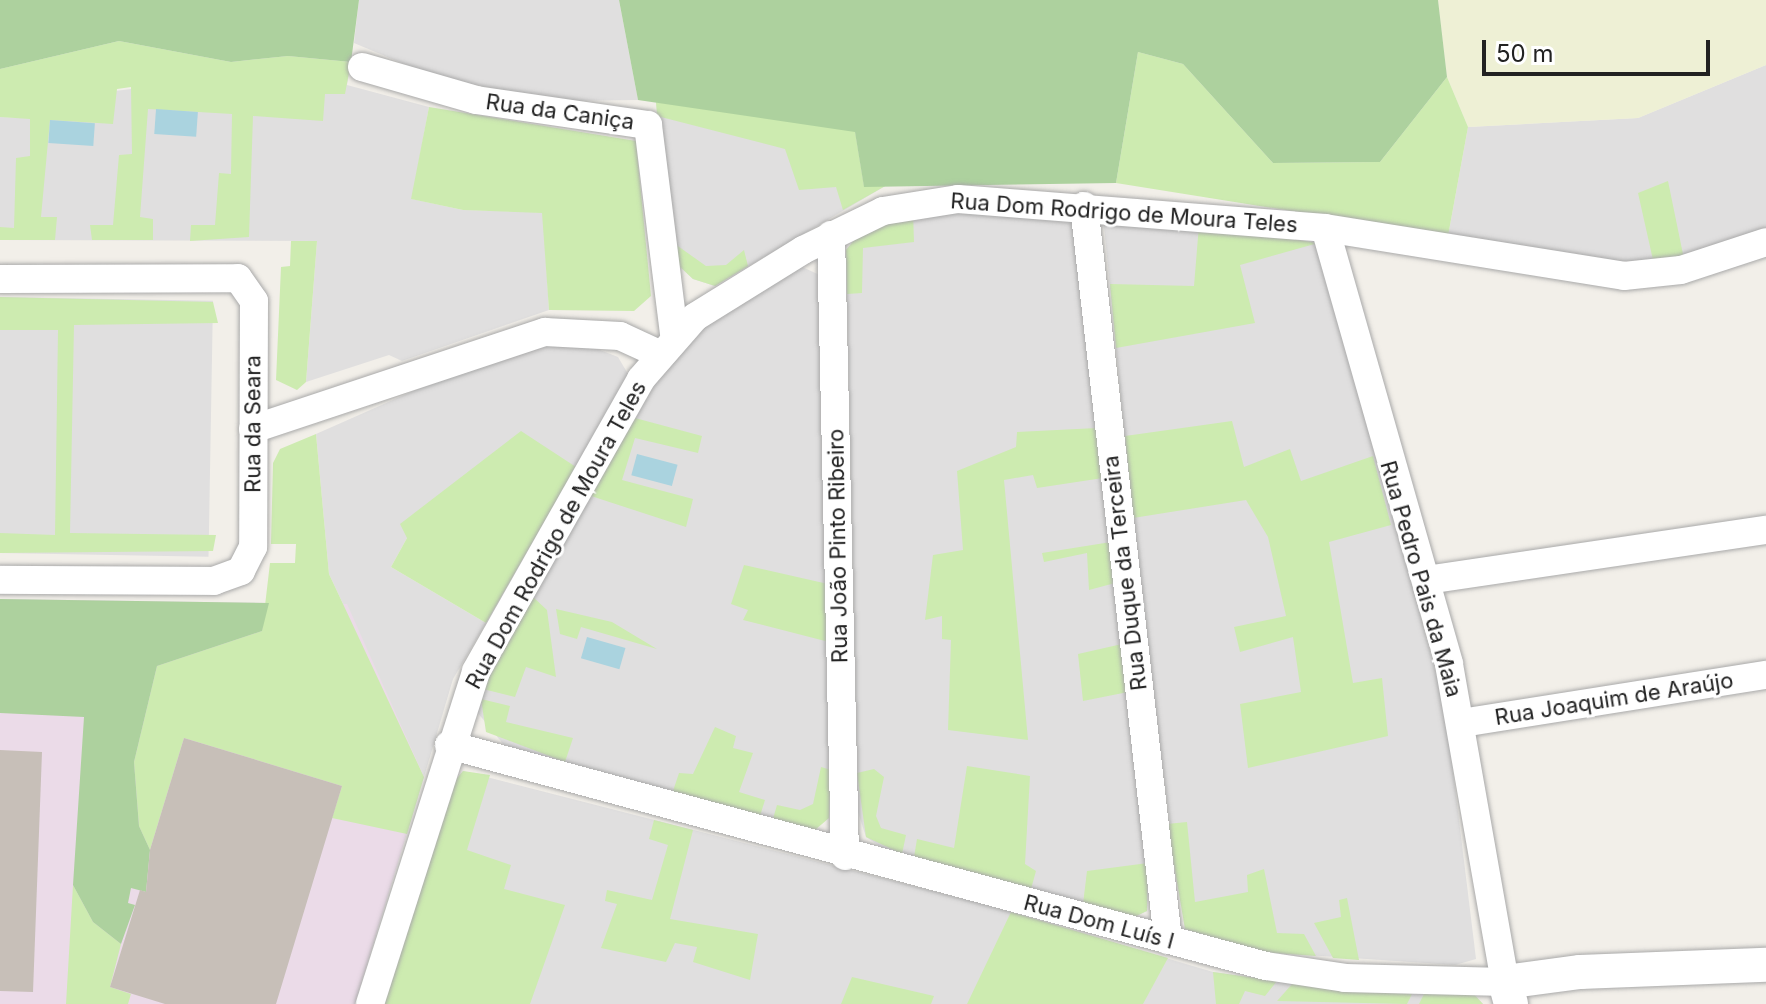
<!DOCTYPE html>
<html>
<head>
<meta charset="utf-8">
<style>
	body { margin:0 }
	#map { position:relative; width:1766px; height:1004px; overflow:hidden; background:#f2efe9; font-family:Inter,sans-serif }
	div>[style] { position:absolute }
	.residential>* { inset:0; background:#e0dfdf; transform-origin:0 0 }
	.industrial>* { inset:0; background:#ebdbe8 }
	.farmland>* { inset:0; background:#eef0d5 }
	.grass>* { inset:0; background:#cdebb0 }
	.forest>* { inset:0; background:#add19e }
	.water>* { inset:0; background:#aad3df; transform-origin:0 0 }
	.building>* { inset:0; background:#c7bfb8 }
	.roads { filter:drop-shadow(0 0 2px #a9a9a9) drop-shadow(0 0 2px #a9a9a9) }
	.minor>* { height:28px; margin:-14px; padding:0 14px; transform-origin:14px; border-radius:14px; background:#fff }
	.tertiary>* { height:34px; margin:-17px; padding:0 17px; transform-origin:17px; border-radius:17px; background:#fff }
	span { translate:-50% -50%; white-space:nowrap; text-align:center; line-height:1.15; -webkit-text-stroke:6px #fff; paint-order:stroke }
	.street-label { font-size:22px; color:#222 }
	.scale { position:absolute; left:1482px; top:40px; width:228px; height:36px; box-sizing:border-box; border:4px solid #222; border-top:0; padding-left:10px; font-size:24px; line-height:28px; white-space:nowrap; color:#222; -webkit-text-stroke:6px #fff; paint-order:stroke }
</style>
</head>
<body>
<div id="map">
	<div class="residential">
		<div style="clip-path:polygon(359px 0,619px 0,638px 100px,557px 101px,435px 77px,354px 43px)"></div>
		<div style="clip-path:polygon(351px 62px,347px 85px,429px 107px,412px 199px,463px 210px,543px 212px,549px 310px,402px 361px,389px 355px,306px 382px,317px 241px,0 240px,0 117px,30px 118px,33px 101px)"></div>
		<div style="clip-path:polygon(1766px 65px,1766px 228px,1684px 259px,1604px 262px,1448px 236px,1468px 127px,1638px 118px)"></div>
		<div style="clip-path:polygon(656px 102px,855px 131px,864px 186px,887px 185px,715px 286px,693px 279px,678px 265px)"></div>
		<div style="clip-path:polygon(964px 211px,1073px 221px,1150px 881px,1147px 911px,1134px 917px,884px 849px,866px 837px,858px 812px,846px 250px,905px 214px)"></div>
		<div style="clip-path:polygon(1117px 216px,1318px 243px,1445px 706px,1476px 959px,1455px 965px,1261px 952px,1185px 929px,1145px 642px,1104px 226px)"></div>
		<div style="clip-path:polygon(800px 266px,824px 277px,831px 770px,829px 818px,795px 829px,504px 745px,477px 712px,485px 682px,669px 359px,696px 330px)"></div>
		<div style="left:0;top:297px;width:213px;height:256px;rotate:1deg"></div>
		<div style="clip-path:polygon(587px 345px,618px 357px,628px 374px,576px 467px,407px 538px,391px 567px,486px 623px,453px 679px,424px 777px,329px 574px,316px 434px,481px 361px,530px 346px)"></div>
		<div style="clip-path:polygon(463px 771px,991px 906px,1213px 972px,1311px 986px,1471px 991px,1483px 1004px,383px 1004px)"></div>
	</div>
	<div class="industrial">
		<div style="clip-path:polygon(0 599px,347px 604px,424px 777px,355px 1004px,0 1004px)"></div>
	</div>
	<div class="farmland">
		<div style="clip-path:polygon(1438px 0,1766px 0,1766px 65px,1638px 118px,1468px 127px,1447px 77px)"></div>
	</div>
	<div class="grass">
		<div style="clip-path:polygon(119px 41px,231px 62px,288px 56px,351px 62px,345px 94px,325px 94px,323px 121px,253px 116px,249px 237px,190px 241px,191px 225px,215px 225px,219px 173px,231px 174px,232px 114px,148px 109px,140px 217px,153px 219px,153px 240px,92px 240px,90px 225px,113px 225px,119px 155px,132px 154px,131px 87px,117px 89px,113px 124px,50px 120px,41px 217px,57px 217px,55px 240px,0 240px,0 227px,14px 228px,16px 158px,30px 156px,30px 119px,0 117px,0 69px)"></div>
		<div style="clip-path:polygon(1138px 52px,1183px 64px,1273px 163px,1380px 162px,1447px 77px,1468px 127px,1448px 236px,1116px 183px)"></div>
		<div style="clip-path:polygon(656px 102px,855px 131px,864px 186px,887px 185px,843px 210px,836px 187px,799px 190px,785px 149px,657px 116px)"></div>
		<div style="clip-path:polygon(429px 107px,636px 141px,651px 296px,634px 311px,549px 310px,542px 213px,463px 210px,411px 199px)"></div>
		<div style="clip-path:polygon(1668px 181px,1684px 259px,1653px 260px,1638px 193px)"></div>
		<div style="clip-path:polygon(913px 213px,914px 242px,863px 248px,862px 293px,847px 294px,846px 250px,859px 234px)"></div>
		<div style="clip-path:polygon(1199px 225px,1318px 243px,1240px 265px,1255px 323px,1116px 348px,1110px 284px,1194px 286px)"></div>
		<div style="clip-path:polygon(291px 241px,317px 241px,306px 382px,297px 390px,276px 380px,281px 267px,290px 266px)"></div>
		<div style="clip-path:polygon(675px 244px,706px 266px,726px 265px,744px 250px,748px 266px,715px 286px,693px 279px,678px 265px)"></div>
		<div style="clip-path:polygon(0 297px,213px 302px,218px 323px,74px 325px,70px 533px,216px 535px,213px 551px,0 553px,0 533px,55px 535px,58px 330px,0 330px)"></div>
		<div style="clip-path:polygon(635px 418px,702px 436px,698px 453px,635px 438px,622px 480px,693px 499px,686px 527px,591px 496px)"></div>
		<div style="clip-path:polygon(1232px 421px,1244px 467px,1290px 449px,1301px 481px,1373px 456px,1391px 525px,1329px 542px,1353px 683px,1382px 678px,1388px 736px,1248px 768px,1240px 704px,1301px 692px,1293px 637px,1240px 652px,1234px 627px,1286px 616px,1268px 537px,1246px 500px,1133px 518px,1125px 436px)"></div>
		<div style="clip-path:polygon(1097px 428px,1103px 478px,1037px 488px,1033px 475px,1004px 480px,1028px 740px,948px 730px,951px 640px,942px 639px,942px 616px,925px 620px,933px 555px,963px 550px,957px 471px,1016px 447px,1017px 432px)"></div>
		<div style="clip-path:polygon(521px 431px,576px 467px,486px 623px,391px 567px,407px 538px,400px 524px)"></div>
		<div style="clip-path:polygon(316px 434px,329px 574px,424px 777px,407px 834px,332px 818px,342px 786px,184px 738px,150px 850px,139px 826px,134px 762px,157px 666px,262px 631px,270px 563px,295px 563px,296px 544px,271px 544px,273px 463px,280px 449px)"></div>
		<div style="clip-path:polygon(1111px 542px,1115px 583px,1089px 590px,1087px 553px,1044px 562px,1042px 553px)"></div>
		<div style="clip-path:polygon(744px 565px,828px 584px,829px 642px,743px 620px,748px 610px,731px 604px)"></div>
		<div style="clip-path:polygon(533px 597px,547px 610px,556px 677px,526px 667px,515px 697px,483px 689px)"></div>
		<div style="clip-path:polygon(556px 609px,612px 622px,657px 649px,581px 627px,577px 639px,560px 634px)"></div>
		<div style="clip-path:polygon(1122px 644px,1128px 692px,1083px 701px,1078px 654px)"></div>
		<div style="clip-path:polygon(481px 699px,510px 706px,506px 722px,573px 738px,565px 762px,486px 732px)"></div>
		<div style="clip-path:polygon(715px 727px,736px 736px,733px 748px,753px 753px,739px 792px,765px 800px,759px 819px,672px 794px,679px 773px,693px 774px)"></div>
		<div style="clip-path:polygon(967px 766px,1030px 776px,1025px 864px,1036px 871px,1031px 889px,914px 857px,917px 839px,954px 848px)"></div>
		<div style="clip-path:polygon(821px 767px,831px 770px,829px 818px,815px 830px,772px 822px,777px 805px,800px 810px,813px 804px)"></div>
		<div style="clip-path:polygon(874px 769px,884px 777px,876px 816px,881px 828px,906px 835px,902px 854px,866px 837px,857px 773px)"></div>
		<div style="clip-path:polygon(463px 771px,490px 775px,467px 850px,511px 865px,504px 889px,565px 905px,530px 1004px,383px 1004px,453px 783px)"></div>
		<div style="clip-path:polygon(654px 820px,693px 830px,670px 919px,758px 934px,750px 980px,693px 962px,697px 947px,675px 943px,666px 962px,601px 948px,617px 904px,605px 901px,607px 890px,652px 900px,668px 845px,649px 839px)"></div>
		<div style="clip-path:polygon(1187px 822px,1195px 902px,1248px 892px,1247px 875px,1264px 869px,1277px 933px,1304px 934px,1316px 956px,1261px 952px,1185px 929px,1167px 824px)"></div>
		<div style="clip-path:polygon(1148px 863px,1147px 911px,1134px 917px,1083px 904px,1087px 871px)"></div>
		<div style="clip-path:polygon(73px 885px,93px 922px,121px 944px,110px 987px,131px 994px,128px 1004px,66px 1004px)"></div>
		<div style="clip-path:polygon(1347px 898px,1359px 960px,1333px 958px,1314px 923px,1341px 917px,1339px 900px)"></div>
		<div style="clip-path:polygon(1011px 912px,1168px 958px,1143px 1004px,967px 1004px)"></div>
		<div style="clip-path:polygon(1213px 972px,1277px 981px,1265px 996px,1245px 991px,1239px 1004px,1216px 1004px)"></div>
		<div style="clip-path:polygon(852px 977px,934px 996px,931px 1004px,841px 1004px)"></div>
		<div style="clip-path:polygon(1293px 983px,1414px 990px,1407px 1004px,1277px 1001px)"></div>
		<div style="clip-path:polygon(1426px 990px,1471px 991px,1483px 1004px,1419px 1004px)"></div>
	</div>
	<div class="forest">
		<div style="clip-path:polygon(0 0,359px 0,351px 62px,288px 56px,231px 62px,119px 41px,0 69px)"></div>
		<div style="clip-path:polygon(619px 0,1438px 0,1447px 77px,1380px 162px,1273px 163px,1183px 64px,1138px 52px,1116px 183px,864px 187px,855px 132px,638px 100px)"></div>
		<div style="clip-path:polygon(0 599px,269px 603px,262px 631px,157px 666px,134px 762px,139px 826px,150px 850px,146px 892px,131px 888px,128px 903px,135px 905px,121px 944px,93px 922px,73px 885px,84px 717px,0 713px)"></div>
	</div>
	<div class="water">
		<div style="left:156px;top:109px;width:42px;height:25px;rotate:4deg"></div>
		<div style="left:50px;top:120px;width:45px;height:23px;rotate:4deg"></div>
		<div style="left:637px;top:454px;width:42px;height:22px;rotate:15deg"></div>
		<div style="left:587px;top:637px;width:40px;height:22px;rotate:16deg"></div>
	</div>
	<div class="building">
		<div style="clip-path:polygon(184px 738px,342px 786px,276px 1004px,165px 1004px,110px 987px,140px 890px,146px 892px,150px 850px)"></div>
		<div style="clip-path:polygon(0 750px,42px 752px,33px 992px,0 991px)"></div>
	</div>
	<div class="roads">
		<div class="minor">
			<div style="left:362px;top:67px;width:119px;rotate:16.1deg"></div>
			<div style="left:476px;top:100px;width:174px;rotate:8.3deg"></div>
			<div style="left:648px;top:125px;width:211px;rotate:82.9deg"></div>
			<div style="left:1084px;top:206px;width:739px;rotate:83.47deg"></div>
			<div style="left:831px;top:235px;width:621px;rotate:88.71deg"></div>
			<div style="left:0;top:279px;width:238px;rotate:-0.2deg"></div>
			<div style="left:238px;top:278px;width:28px;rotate:55deg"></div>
			<div style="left:254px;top:301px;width:246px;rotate:90.2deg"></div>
			<div style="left:253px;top:547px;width:27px;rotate:117deg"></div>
			<div style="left:241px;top:571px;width:29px;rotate:160deg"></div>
			<div style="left:214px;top:581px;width:214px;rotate:-179.7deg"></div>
			<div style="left:253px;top:429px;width:308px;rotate:-18.4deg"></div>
			<div style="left:545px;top:332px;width:75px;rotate:3.1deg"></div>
			<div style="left:620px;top:336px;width:41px;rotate:24.7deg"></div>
			<div style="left:1426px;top:580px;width:344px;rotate:-8.4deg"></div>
			<div style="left:1462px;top:723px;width:308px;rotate:-9deg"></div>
			<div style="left:449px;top:745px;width:846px;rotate:15.14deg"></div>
			<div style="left:1266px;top:966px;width:80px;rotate:8.6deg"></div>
			<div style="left:1345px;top:978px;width:160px;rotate:1.4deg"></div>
			<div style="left:1505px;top:982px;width:324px;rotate:-100deg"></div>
			<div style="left:1449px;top:663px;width:452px;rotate:-105.9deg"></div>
			<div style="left:370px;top:1004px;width:349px;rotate:-72.3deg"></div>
			<div style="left:476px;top:671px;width:335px;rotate:-60.5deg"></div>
			<div style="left:641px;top:379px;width:82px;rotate:-48.9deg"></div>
			<div style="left:695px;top:317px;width:127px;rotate:-31.8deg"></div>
			<div style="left:803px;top:250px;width:89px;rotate:-26deg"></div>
			<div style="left:883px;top:211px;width:76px;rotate:-9.1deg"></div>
			<div style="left:958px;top:199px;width:368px;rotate:4.5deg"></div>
			<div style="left:1325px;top:228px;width:303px;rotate:9.1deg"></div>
			<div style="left:1624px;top:276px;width:57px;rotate:-6deg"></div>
			<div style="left:1681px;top:270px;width:89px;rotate:-18.2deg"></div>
		</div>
		<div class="tertiary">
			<div style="left:1511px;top:1004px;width:23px;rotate:-105deg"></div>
			<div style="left:1505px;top:982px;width:76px;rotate:-7.6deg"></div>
			<div style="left:1580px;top:972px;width:186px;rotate:-2.2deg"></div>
		</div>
	</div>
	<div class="street-label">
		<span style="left:560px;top:112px;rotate:8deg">Rua da Caniça</span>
		<span style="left:1124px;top:213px;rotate:4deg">Rua Dom Rodrigo de Moura Teles</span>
		<span style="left:253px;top:424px;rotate:-90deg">Rua da Seara</span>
		<span style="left:556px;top:535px;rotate:-61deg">Rua Dom Rodrigo de Moura Teles</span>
		<span style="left:838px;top:546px;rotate:-91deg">Rua João Pinto Ribeiro</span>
		<span style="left:1125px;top:573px;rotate:-97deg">Rua Duque da Terceira</span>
		<span style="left:1421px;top:579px;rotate:74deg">Rua Pedro Pais da Maia</span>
		<span style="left:1614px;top:699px;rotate:-9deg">Rua Joaquim de Araújo</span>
		<span style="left:1099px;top:922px;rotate:15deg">Rua Dom Luís I</span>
	</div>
	<div class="scale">50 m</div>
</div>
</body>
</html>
